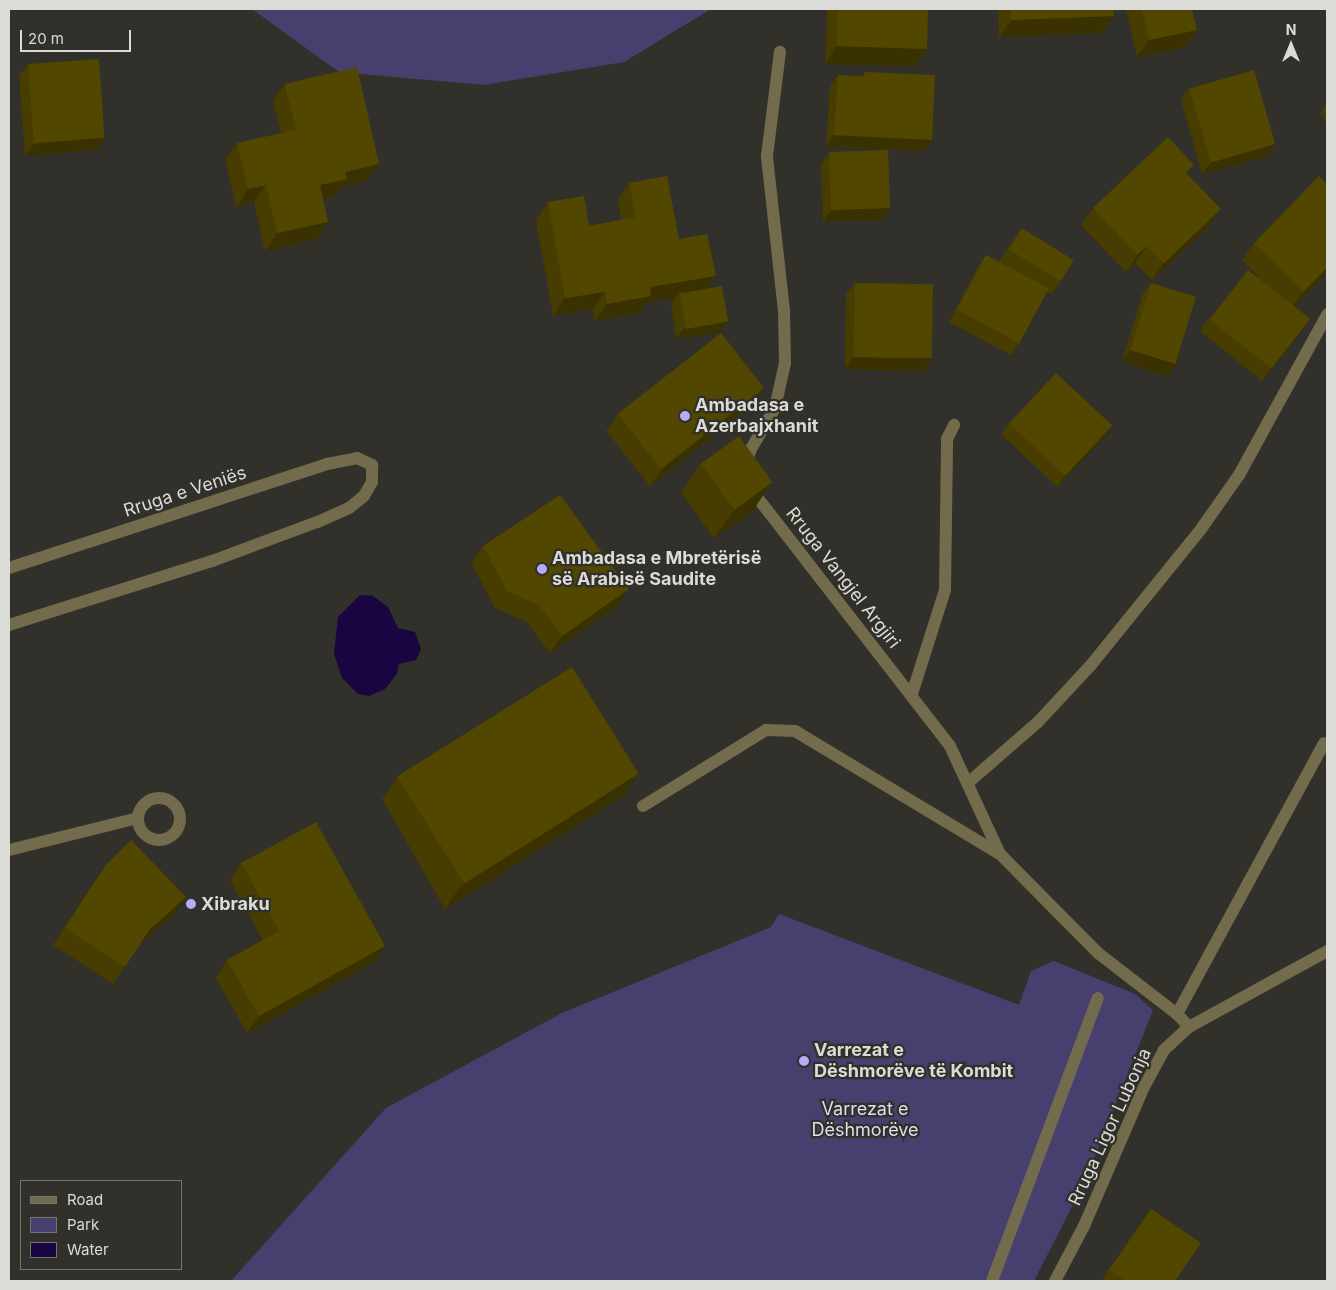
<!DOCTYPE html>
<html>
<head>
<meta charset="utf-8">
<style>
	body { margin:0 }
	#map { position:relative; width:1336px; height:1290px; overflow:hidden; background:#31302a; font-family:Inter,sans-serif }
	div>[style] { position:absolute }
	.green>* { inset:0; background:#47406f }
	.water>* { inset:0; background:#1a0543 }
	.minor>* { height:12px; margin:-6px; padding:0 6px; transform-origin:6px; border-radius:6px; background:#726c4d }
	.minor>.ring { margin:-6px; padding:0; box-sizing:content-box; background:none; border:12px solid #726c4d; border-radius:50% }
	.wall>* { inset:0; background:#473d00 }
	.shaded-wall>* { inset:0; background:#393200 }
	.building>* { inset:0; background:#524700; transform-origin:0 0 }
	.dots>* { width:14px; height:14px; translate:-50% -50%; box-sizing:border-box; border:2px solid #31302a; border-radius:50% }
	span { translate:-50% -50%; white-space:nowrap; text-align:center; line-height:1.15; -webkit-text-stroke:4.5px #31302a; paint-order:stroke }
	.poi-label { font-size:18px; color:#dbdbd7; font-weight:700 }
	.left { translate:0 -50%; text-align:left }
	.street-label { font-size:18px; color:#dbdbd7 }
	.park-label { font-size:18px; color:#dfddf1 }
	.frame { position:absolute; inset:0; border:10px solid #dbdbd7; pointer-events:none }
	.legend { position:absolute; left:20px; top:1180px; width:162px; height:90px; box-sizing:border-box; background:#31302a; border:1px solid #75746f; margin:0; padding:6px 9px; list-style:none; font-size:15px; color:#dbdbd7 }
	.legend li { display:flex; align-items:center; gap:10px; height:25px }
	.legend b { width:25px; border:1px solid #75746f }
	.north { position:absolute; left:1266px; top:20px; width:50px; height:50px; -webkit-text-stroke:4px #31302a; paint-order:stroke; rotate:0deg; font-size:14px; font-weight:700; line-height:20px; text-align:center; color:#dbdbd7 }
	.north::after { content:''; display:block; margin:auto; width:18px; height:22px; background:#dbdbd7; clip-path:polygon(50% 0,100% 100%,50% 72%,0 100%) }
	.scale { position:absolute; left:20px; top:30px; width:111px; height:22px; box-sizing:border-box; border:2px solid #dbdbd7; border-top:0; padding-left:6px; font-size:15px; line-height:18px; white-space:nowrap; color:#dbdbd7; -webkit-text-stroke:4px #31302a; paint-order:stroke }
</style>
</head>
<body>
<div id="map">
	<div class="green">
		<div style="clip-path:polygon(252px 9px,711px 9px,624px 62px,484px 85px,339px 72px)"></div>
		<div style="clip-path:polygon(779px 914px,1019px 1005px,1031px 971px,1054px 961px,1135px 994px,1153px 1010px,1085px 1181px,1034px 1281px,231px 1281px,386px 1108px,562px 1013px,771px 927px)"></div>
	</div>
	<div class="water">
		<div style="clip-path:polygon(360px 595px,373px 596px,388px 607px,398px 628px,415px 632px,421px 649px,416px 660px,399px 664px,397px 674px,385px 689px,369px 696px,358px 694px,342px 678px,334px 654px,338px 617px)"></div>
	</div>
	<div class="minor">
		<div style="left:745px;top:467px;width:19px;rotate:-72deg"></div>
		<div style="left:751px;top:449px;width:48px;rotate:-59.7deg"></div>
		<div style="left:775px;top:408px;width:46px;rotate:-77.5deg"></div>
		<div style="left:785px;top:363px;width:52px;rotate:-91.1deg"></div>
		<div style="left:784px;top:311px;width:156px;rotate:-96.3deg"></div>
		<div style="left:767px;top:156px;width:105px;rotate:-82.9deg"></div>
		<div style="left:750px;top:488px;width:326px;rotate:52.2deg"></div>
		<div style="left:950px;top:746px;width:119px;rotate:65.2deg"></div>
		<div style="left:1000px;top:854px;width:139px;rotate:45.3deg"></div>
		<div style="left:1098px;top:953px;width:100px;rotate:37.7deg"></div>
		<div style="left:1177px;top:1014px;width:18px;rotate:47deg"></div>
		<div style="left:9px;top:568px;width:335px;rotate:-18.1deg"></div>
		<div style="left:327px;top:464px;width:31px;rotate:-11deg"></div>
		<div style="left:357px;top:458px;width:17px;rotate:25deg"></div>
		<div style="left:372px;top:465px;width:17px;rotate:90deg"></div>
		<div style="left:372px;top:482px;width:16px;rotate:120deg"></div>
		<div style="left:364px;top:496px;width:19px;rotate:141deg"></div>
		<div style="left:349px;top:508px;width:35px;rotate:156deg"></div>
		<div style="left:317px;top:522px;width:112px;rotate:159.6deg"></div>
		<div style="left:212px;top:561px;width:213px;rotate:162.5deg"></div>
		<div style="left:912px;top:694px;width:109px;rotate:-72.4deg"></div>
		<div style="left:945px;top:590px;width:151px;rotate:-89.2deg"></div>
		<div style="left:947px;top:439px;width:16px;rotate:-63deg"></div>
		<div style="left:969px;top:782px;width:91px;rotate:-41deg"></div>
		<div style="left:1038px;top:722px;width:78px;rotate:-47.1deg"></div>
		<div style="left:1091px;top:665px;width:175px;rotate:-51deg"></div>
		<div style="left:1201px;top:529px;width:66px;rotate:-54.9deg"></div>
		<div style="left:1239px;top:475px;width:183px;rotate:-61.2deg"></div>
		<div class="ring" style="left:138px;top:798px;width:30px;height:30px"></div>
		<div style="left:643px;top:806px;width:145px;rotate:-31.7deg"></div>
		<div style="left:766px;top:730px;width:29px;rotate:2deg"></div>
		<div style="left:795px;top:731px;width:239px;rotate:31deg"></div>
		<div style="left:9px;top:850px;width:133px;rotate:-13.9deg"></div>
		<div style="left:1177px;top:1014px;width:308px;rotate:-61.5deg"></div>
		<div style="left:992px;top:1281px;width:302px;rotate:-69.5deg"></div>
		<div style="left:1055px;top:1281px;width:62px;rotate:-62.2deg"></div>
		<div style="left:1084px;top:1226px;width:151px;rotate:-66.7deg"></div>
		<div style="left:1144px;top:1087px;width:42px;rotate:-61.6deg"></div>
		<div style="left:1164px;top:1050px;width:34px;rotate:-43deg"></div>
		<div style="left:1189px;top:1027px;width:158px;rotate:-28.8deg"></div>
	</div>
	<div class="wall">
		<div style="clip-path:polygon(828px 9px,917px 9px,927px 49px,915px 66px,825px 64px,827px 10px)"></div>
		<div style="clip-path:polygon(998px 9px,1113px 9px,1114px 16px,1102px 33px,999px 37px)"></div>
		<div style="clip-path:polygon(1126px 9px,1196px 9px,1192px 10px,1197px 30px,1185px 47px,1137px 57px)"></div>
		<div style="clip-path:polygon(28px 64px,97px 150px,25px 156px,19px 75px)"></div>
		<div style="clip-path:polygon(865px 72px,924px 151px,826px 146px,830px 87px,838px 75px,861px 76px)"></div>
		<div style="clip-path:polygon(285px 84px,379px 164px,367px 181px,341px 187px,335px 196px,323px 198px,328px 222px,316px 239px,265px 251px,254px 202px,236px 207px,225px 160px,237px 143px,281px 133px,273px 101px)"></div>
		<div style="clip-path:polygon(1189px 88px,1275px 144px,1267px 156px,1202px 174px,1181px 100px)"></div>
		<div style="clip-path:polygon(1327px 102px,1327px 123px,1320px 113px)"></div>
		<div style="clip-path:polygon(829px 153px,890px 208px,882px 220px,823px 221px,821px 164px)"></div>
		<div style="clip-path:polygon(1187px 174px,1209px 226px,1152px 280px,1135px 263px,1126px 272px,1081px 225px,1093px 208px)"></div>
		<div style="clip-path:polygon(629px 183px,679px 239px,708px 288px,728px 321px,720px 332px,676px 339px,671px 304px,675px 298px,647px 302px,639px 313px,595px 321px,593px 309px,553px 316px,536px 220px,548px 202px,589px 226px,621px 220px,618px 200px)"></div>
		<div style="clip-path:polygon(1022px 228px,1060px 283px,1051px 294px,1047px 292px,1019px 343px,1011px 355px,949px 322px,978px 267px,986px 255px,1008px 266px,999px 261px)"></div>
		<div style="clip-path:polygon(1254px 243px,1327px 273px,1294px 306px,1310px 319px,1302px 331px,1262px 381px,1200px 331px,1208px 319px,1265px 284px,1242px 260px)"></div>
		<div style="clip-path:polygon(855px 283px,924px 371px,845px 369px,846px 294px)"></div>
		<div style="clip-path:polygon(1151px 283px,1177px 364px,1168px 376px,1122px 362px,1142px 295px)"></div>
		<div style="clip-path:polygon(752px 405px,650px 486px,606px 431px,618px 414px)"></div>
		<div style="clip-path:polygon(1009px 423px,1104px 438px,1057px 487px,1001px 434px)"></div>
		<div style="clip-path:polygon(701px 463px,752px 512px,714px 538px,681px 493px)"></div>
		<div style="clip-path:polygon(483px 546px,617px 606px,550px 653px,527px 622px,495px 608px,471px 563px)"></div>
		<div style="clip-path:polygon(398px 777px,623px 796px,445px 909px,382px 799px)"></div>
		<div style="clip-path:polygon(241px 863px,373px 963px,247px 1033px,216px 978px,227px 960px,263px 941px,230px 880px)"></div>
		<div style="clip-path:polygon(106px 865px,186px 897px,174px 914px,139px 945px,113px 984px,53px 945px,94px 882px)"></div>
		<div style="clip-path:polygon(1151px 1209px,1175px 1281px,1101px 1281px)"></div>
	</div>
	<div class="shaded-wall">
		<div style="clip-path:polygon(1114px 16px,1102px 33px,999px 37px,1011px 20px)"></div>
		<div style="clip-path:polygon(1197px 30px,1185px 47px,1137px 57px,1149px 40px)"></div>
		<div style="clip-path:polygon(837px 46px,927px 49px,915px 66px,825px 64px)"></div>
		<div style="clip-path:polygon(834px 135px,932px 140px,924px 151px,826px 146px)"></div>
		<div style="clip-path:polygon(105px 138px,97px 150px,25px 156px,34px 144px)"></div>
		<div style="clip-path:polygon(1275px 144px,1267px 156px,1202px 174px,1210px 163px)"></div>
		<div style="clip-path:polygon(379px 164px,367px 181px,341px 187px,335px 196px,308px 202px,320px 185px,345px 172px)"></div>
		<div style="clip-path:polygon(266px 185px,254px 202px,236px 207px,248px 189px)"></div>
		<div style="clip-path:polygon(890px 208px,882px 220px,823px 221px,832px 210px)"></div>
		<div style="clip-path:polygon(1221px 209px,1209px 226px,1152px 280px,1164px 263px)"></div>
		<div style="clip-path:polygon(328px 222px,316px 239px,265px 251px,277px 233px)"></div>
		<div style="clip-path:polygon(1147px 246px,1135px 263px,1126px 272px,1137px 255px)"></div>
		<div style="clip-path:polygon(1327px 268px,1327px 273px,1291px 309px,1303px 292px)"></div>
		<div style="clip-path:polygon(716px 276px,704px 293px,679px 292px,675px 298px,647px 302px,639px 313px,595px 321px,607px 304px,650px 287px)"></div>
		<div style="clip-path:polygon(605px 292px,593px 309px,553px 316px,565px 298px)"></div>
		<div style="clip-path:polygon(1310px 319px,1302px 331px,1262px 381px,1270px 369px)"></div>
		<div style="clip-path:polygon(728px 321px,720px 332px,676px 339px,685px 327px)"></div>
		<div style="clip-path:polygon(1130px 350px,1177px 364px,1168px 376px,1122px 362px)"></div>
		<div style="clip-path:polygon(853px 357px,932px 359px,924px 371px,845px 369px)"></div>
		<div style="clip-path:polygon(764px 388px,752px 405px,650px 486px,662px 469px)"></div>
		<div style="clip-path:polygon(1112px 426px,1104px 438px,1057px 487px,1065px 475px)"></div>
		<div style="clip-path:polygon(772px 482px,752px 512px,714px 538px,735px 509px)"></div>
		<div style="clip-path:polygon(629px 589px,617px 606px,550px 653px,562px 636px)"></div>
		<div style="clip-path:polygon(638px 774px,623px 796px,445px 909px,460px 887px)"></div>
		<div style="clip-path:polygon(186px 897px,174px 914px,138px 946px,150px 929px)"></div>
		<div style="clip-path:polygon(385px 946px,373px 963px,247px 1033px,259px 1016px)"></div>
	</div>
	<div class="building">
		<div style="clip-path:polygon(838px 9px,917px 9px,928px 10px,927px 49px,837px 46px)"></div>
		<div style="clip-path:polygon(1011px 9px,1113px 9px,1114px 16px,1011px 20px)"></div>
		<div style="clip-path:polygon(1142px 9px,1192px 9px,1197px 30px,1149px 40px)"></div>
		<div style="left:99px;top:59px;width:79px;height:71px;rotate:86deg"></div>
		<div style="clip-path:polygon(357px 67px,379px 164px,345px 172px,347px 179px,320px 185px,328px 222px,277px 233px,266px 185px,248px 189px,237px 143px,296px 130px,285px 84px)"></div>
		<div style="left:1254px;top:70px;width:77px;height:67px;rotate:74deg"></div>
		<div style="clip-path:polygon(865px 72px,935px 75px,932px 140px,834px 135px,838px 75px,864px 77px)"></div>
		<div style="clip-path:polygon(1168px 137px,1194px 165px,1186px 173px,1221px 209px,1164px 263px,1147px 246px,1137px 255px,1093px 208px)"></div>
		<div style="left:888px;top:150px;width:58px;height:59px;rotate:88deg"></div>
		<div style="clip-path:polygon(667px 176px,679px 239px,707px 234px,716px 276px,650px 287px,651px 296px,607px 304px,605px 292px,565px 298px,548px 202px,584px 196px,589px 226px,636px 217px,629px 183px)"></div>
		<div style="clip-path:polygon(1319px 176px,1327px 185px,1327px 268px,1303px 292px,1254px 243px)"></div>
		<div style="left:1022px;top:228px;width:61px;height:25px;rotate:32deg"></div>
		<div style="left:986px;top:255px;width:71px;height:62px;rotate:28deg"></div>
		<div style="left:1248px;top:270px;width:79px;height:63px;rotate:38deg"></div>
		<div style="left:855px;top:283px;width:78px;height:74px;rotate:1deg"></div>
		<div style="left:1151px;top:283px;width:47px;height:70px;rotate:17deg"></div>
		<div style="left:722px;top:286px;width:36px;height:43px;rotate:80deg"></div>
		<div style="left:721px;top:333px;width:70px;height:131px;rotate:52deg"></div>
		<div style="left:1056px;top:373px;width:77px;height:69px;rotate:43deg"></div>
		<div style="left:739px;top:436px;width:57px;height:47px;rotate:54deg"></div>
		<div style="clip-path:polygon(560px 495px,629px 589px,562px 636px,539px 605px,507px 591px,483px 546px)"></div>
		<div style="left:572px;top:667px;width:126px;height:206px;rotate:58deg"></div>
		<div style="clip-path:polygon(316px 822px,385px 946px,259px 1016px,227px 960px,279px 931px,241px 863px)"></div>
		<div style="clip-path:polygon(131px 840px,186px 897px,150px 929px,125px 967px,65px 928px,106px 865px)"></div>
		<div style="clip-path:polygon(1151px 1209px,1201px 1243px,1175px 1281px,1125px 1281px,1109px 1270px)"></div>
	</div>
	<div class="dots">
		<div style="left:685px;top:416px;background:#b5acf8"></div>
		<div style="left:542px;top:569px;background:#b5acf8"></div>
		<div style="left:191px;top:904px;background:#b5acf8"></div>
		<div style="left:804px;top:1061px;background:#b5acf8"></div>
	</div>
	<div class="poi-label">
		<span class="left" style="left:695px;top:416px">Ambadasa e<br>Azerbajxhanit</span>
		<span class="left" style="left:552px;top:569px">Ambadasa e Mbretërisë<br>së Arabisë Saudite</span>
		<span class="left" style="left:201px;top:904px">Xibraku</span>
		<span class="left" style="left:814px;top:1061px">Varrezat e<br>Dëshmorëve të Kombit</span>
	</div>
	<div class="street-label">
		<span style="left:185px;top:492px;rotate:-18deg">Rruga e Veniës</span>
		<span style="left:843px;top:578px;rotate:52deg">Rruga Vangjel Argjiri</span>
		<span style="left:1110px;top:1127px;rotate:-65deg">Rruga Ligor Lubonja</span>
	</div>
	<div class="park-label">
		<span style="left:865px;top:1120px">Varrezat e<br>Dëshmorëve</span>
	</div>
	<div class="frame"></div>
	<ul class="legend">
	<li><b style="height:6px;background:#726c4d"></b>Road</li>
	<li><b style="height:14px;background:#47406f"></b>Park</li>
	<li><b style="height:14px;background:#1a0543"></b>Water</li>
	</ul>
	<div class="north">N</div>
	<div class="scale">20 m</div>
</div>
</body>
</html>
